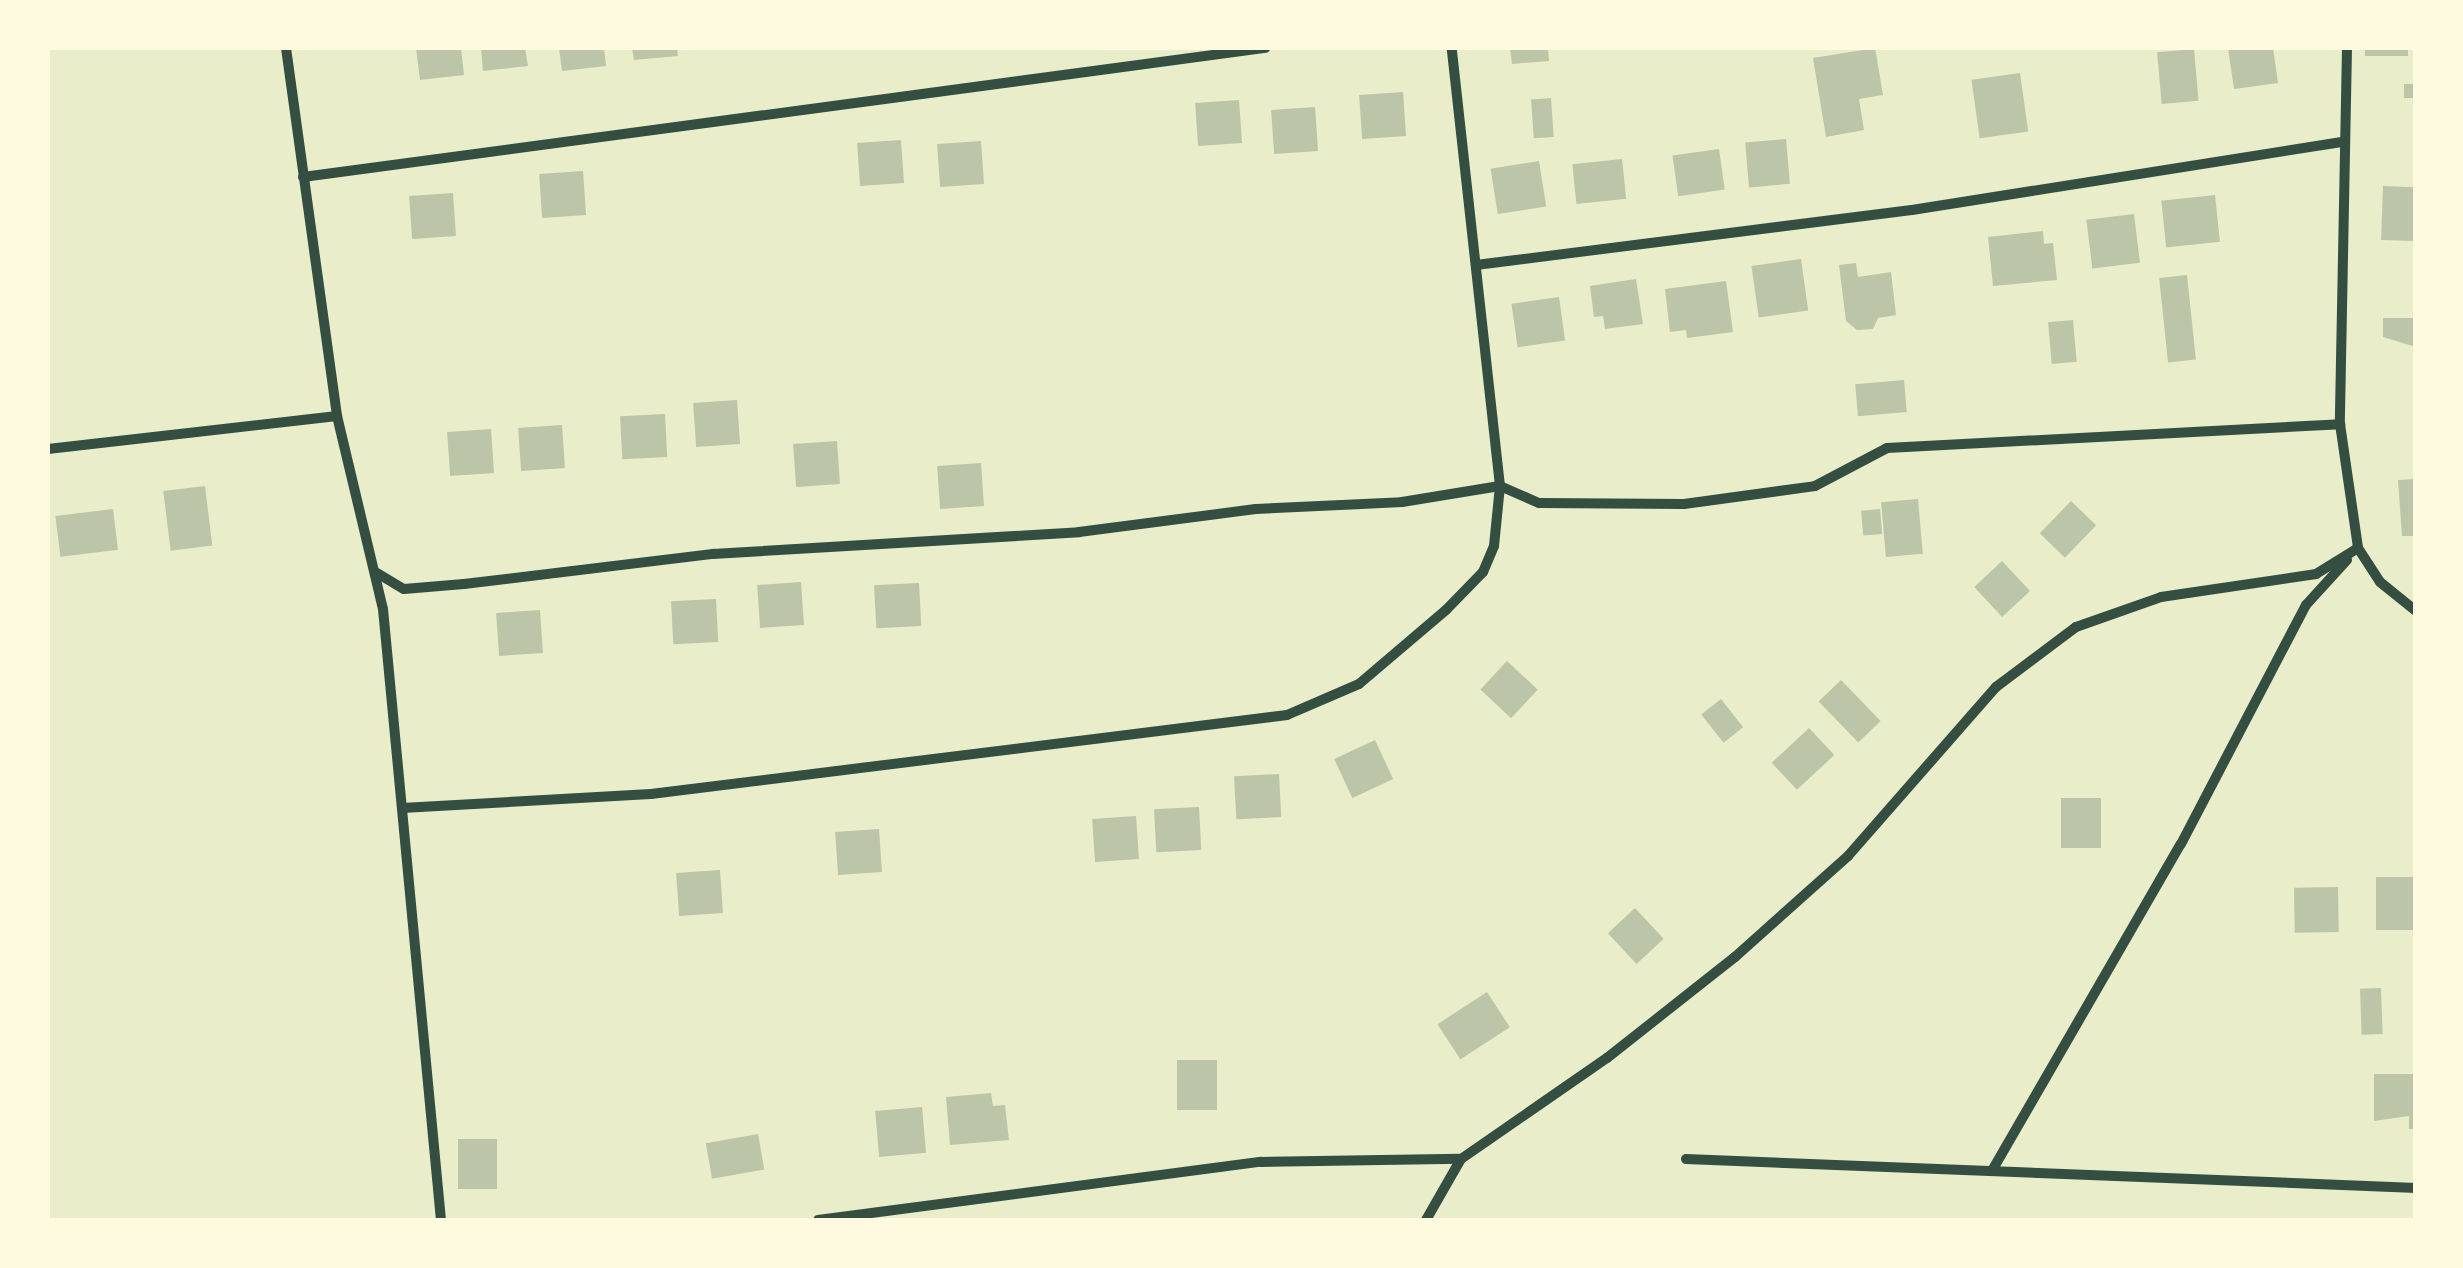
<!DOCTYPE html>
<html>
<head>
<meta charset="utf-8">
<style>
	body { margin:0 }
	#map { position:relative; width:2463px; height:1268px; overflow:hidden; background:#e9edc9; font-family:"Fira Sans Condensed",sans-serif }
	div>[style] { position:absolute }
	.building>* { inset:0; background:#bcc5a7; transform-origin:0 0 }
	.minor>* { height:10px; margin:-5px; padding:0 5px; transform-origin:5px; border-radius:5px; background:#344e41 }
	span { translate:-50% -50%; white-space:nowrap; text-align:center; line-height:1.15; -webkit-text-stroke:8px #fefae0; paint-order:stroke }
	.frame { position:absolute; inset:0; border:50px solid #fefae0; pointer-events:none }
</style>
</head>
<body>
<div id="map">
	<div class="building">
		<div style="clip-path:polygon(416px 48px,461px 48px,464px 75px,420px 80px)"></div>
		<div style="clip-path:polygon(481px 48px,525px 48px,528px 66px,483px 71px)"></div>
		<div style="clip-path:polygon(559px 48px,604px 48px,606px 66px,562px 71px)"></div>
		<div style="clip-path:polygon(632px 48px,677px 48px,678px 56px,634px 60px)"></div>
		<div style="clip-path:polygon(1510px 48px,1548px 48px,1549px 61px,1512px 64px)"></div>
		<div style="clip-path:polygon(1875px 48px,1883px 95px,1859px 99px,1864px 130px,1826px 137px,1813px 58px)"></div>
		<div style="clip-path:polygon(2228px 48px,2273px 48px,2278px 83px,2234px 89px)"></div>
		<div style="left:2365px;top:48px;width:43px;height:8px"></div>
		<div style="left:2194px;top:49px;width:52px;height:37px;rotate:85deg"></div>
		<div style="left:2020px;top:73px;width:59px;height:49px;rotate:82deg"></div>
		<div style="left:2404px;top:84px;width:12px;height:14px"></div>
		<div style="left:1403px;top:92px;width:44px;height:44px;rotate:86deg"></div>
		<div style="left:1551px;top:98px;width:39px;height:20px;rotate:86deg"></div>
		<div style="left:1239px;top:100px;width:43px;height:44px;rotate:86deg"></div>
		<div style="left:1315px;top:107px;width:44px;height:44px;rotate:86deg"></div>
		<div style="left:1786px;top:139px;width:45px;height:41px;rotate:85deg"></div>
		<div style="left:901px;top:140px;width:43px;height:44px;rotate:86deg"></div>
		<div style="left:981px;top:141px;width:43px;height:44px;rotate:86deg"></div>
		<div style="left:1719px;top:149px;width:41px;height:47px;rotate:82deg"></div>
		<div style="left:1622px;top:159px;width:40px;height:50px;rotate:84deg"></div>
		<div style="left:1539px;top:161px;width:46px;height:49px;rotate:81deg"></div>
		<div style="left:583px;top:171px;width:44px;height:44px;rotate:86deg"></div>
		<div style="left:2383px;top:186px;width:33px;height:54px;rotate:2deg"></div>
		<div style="left:453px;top:193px;width:43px;height:44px;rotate:86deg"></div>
		<div style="left:2215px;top:195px;width:47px;height:54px;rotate:84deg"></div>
		<div style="left:2134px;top:214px;width:49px;height:48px;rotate:83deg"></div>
		<div style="clip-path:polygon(2043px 231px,2044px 244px,2053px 243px,2057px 280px,1993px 286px,1988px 237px)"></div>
		<div style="left:1801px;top:259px;width:52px;height:50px;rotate:82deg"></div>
		<div style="clip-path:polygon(1856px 263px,1858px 277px,1891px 272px,1896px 315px,1878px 318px,1873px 329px,1857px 330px,1846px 321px,1839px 265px)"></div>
		<div style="left:2187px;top:275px;width:85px;height:28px;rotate:84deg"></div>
		<div style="clip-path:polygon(1636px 279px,1643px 324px,1605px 329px,1603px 316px,1594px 317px,1590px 286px)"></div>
		<div style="clip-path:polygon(1726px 281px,1733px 332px,1687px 338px,1686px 330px,1670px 332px,1665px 289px)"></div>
		<div style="left:1559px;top:297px;width:44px;height:48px;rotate:82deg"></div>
		<div style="clip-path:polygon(2383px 318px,2416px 318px,2416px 347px,2383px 337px)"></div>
		<div style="left:2073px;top:320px;width:42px;height:25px;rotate:85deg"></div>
		<div style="left:1904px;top:380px;width:32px;height:49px;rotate:85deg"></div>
		<div style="left:737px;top:400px;width:44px;height:44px;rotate:86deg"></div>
		<div style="left:665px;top:414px;width:43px;height:45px;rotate:87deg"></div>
		<div style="left:562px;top:425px;width:43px;height:44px;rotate:86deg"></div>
		<div style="left:491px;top:429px;width:44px;height:44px;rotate:86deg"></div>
		<div style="left:837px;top:441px;width:43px;height:44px;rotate:86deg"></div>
		<div style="left:981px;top:463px;width:43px;height:44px;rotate:86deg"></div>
		<div style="clip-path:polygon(2416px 479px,2416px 536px,2402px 536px,2398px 480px)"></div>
		<div style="left:205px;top:486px;width:60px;height:42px;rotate:83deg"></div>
		<div style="left:1918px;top:499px;width:55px;height:37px;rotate:85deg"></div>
		<div style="left:2071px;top:501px;width:35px;height:45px;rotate:44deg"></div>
		<div style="left:113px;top:509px;width:41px;height:58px;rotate:83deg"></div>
		<div style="left:1880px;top:509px;width:25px;height:19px;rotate:85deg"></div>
		<div style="left:2002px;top:561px;width:41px;height:38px;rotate:47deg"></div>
		<div style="left:801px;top:582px;width:43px;height:44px;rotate:86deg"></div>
		<div style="left:919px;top:583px;width:43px;height:45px;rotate:87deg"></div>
		<div style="left:716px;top:599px;width:43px;height:45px;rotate:87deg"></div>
		<div style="left:540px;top:610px;width:43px;height:44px;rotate:86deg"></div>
		<div style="left:1507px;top:661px;width:42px;height:39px;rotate:43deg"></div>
		<div style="left:1841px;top:680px;width:57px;height:31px;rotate:46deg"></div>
		<div style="left:1721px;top:699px;width:36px;height:25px;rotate:52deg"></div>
		<div style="left:1809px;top:728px;width:37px;height:51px;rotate:47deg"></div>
		<div style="left:1375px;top:740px;width:43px;height:45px;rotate:65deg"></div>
		<div style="left:1279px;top:774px;width:43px;height:45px;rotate:87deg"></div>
		<div style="left:2061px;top:798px;width:40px;height:50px"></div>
		<div style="left:1199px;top:807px;width:43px;height:45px;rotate:87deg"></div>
		<div style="left:1136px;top:816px;width:43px;height:44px;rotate:86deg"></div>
		<div style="left:879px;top:829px;width:43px;height:44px;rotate:86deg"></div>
		<div style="left:720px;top:870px;width:43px;height:44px;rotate:86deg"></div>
		<div style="left:2416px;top:877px;width:53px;height:40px;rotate:90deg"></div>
		<div style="left:2338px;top:887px;width:45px;height:44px;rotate:89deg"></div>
		<div style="left:1635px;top:908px;width:42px;height:37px;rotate:47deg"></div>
		<div style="left:2381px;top:988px;width:46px;height:21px;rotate:88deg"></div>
		<div style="left:1487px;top:992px;width:42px;height:59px;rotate:57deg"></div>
		<div style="left:1217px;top:1060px;width:50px;height:40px;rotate:90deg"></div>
		<div style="clip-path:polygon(2374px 1074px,2416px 1074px,2416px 1129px,2409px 1129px,2409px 1116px,2374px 1121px)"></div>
		<div style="clip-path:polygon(991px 1093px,993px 1106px,1005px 1105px,1009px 1140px,950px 1145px,946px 1097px)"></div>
		<div style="left:922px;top:1107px;width:46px;height:47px;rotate:85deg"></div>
		<div style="left:758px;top:1134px;width:36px;height:53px;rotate:80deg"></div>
		<div style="left:458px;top:1139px;width:39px;height:50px"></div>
	</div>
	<div class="minor">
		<div style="left:286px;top:48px;width:372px;rotate:82.1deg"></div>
		<div style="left:337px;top:416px;width:198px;rotate:76.6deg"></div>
		<div style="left:383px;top:609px;width:614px;rotate:84.58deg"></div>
		<div style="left:2347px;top:48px;width:376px;rotate:91.1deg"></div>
		<div style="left:2340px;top:424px;width:125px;rotate:81.7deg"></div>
		<div style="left:2358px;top:548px;width:40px;rotate:57.1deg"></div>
		<div style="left:2380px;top:582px;width:46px;rotate:38.9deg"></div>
		<div style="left:303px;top:177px;width:971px;rotate:-7.64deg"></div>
		<div style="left:1476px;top:265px;width:439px;rotate:-7.2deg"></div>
		<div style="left:1912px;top:210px;width:435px;rotate:-9deg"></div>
		<div style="left:48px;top:449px;width:291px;rotate:-6.5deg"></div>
		<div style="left:1500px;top:486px;width:43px;rotate:23.6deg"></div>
		<div style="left:1539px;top:503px;width:145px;rotate:0.4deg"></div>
		<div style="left:1684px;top:504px;width:132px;rotate:-7.8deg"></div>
		<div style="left:1815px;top:486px;width:81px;rotate:-27.8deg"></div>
		<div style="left:1887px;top:448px;width:454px;rotate:-3deg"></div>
		<div style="left:377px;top:573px;width:31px;rotate:31deg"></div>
		<div style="left:404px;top:589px;width:60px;rotate:-4.8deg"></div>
		<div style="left:464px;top:584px;width:251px;rotate:-6.9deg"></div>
		<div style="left:713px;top:554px;width:367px;rotate:-3.4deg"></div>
		<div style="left:1079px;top:532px;width:178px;rotate:-7.4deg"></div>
		<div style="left:1256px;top:509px;width:146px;rotate:-2.7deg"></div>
		<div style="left:1402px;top:502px;width:99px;rotate:-9.3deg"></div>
		<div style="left:402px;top:808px;width:249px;rotate:-3.2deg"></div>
		<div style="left:651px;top:794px;width:641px;rotate:-7.08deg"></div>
		<div style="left:1287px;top:715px;width:78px;rotate:-23.3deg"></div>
		<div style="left:1359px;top:684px;width:114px;rotate:-40.4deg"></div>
		<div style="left:1446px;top:610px;width:53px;rotate:-45.8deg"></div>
		<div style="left:1483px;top:572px;width:28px;rotate:-67deg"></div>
		<div style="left:1494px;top:546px;width:60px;rotate:-84.3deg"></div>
		<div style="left:1500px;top:486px;width:441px;rotate:-96.3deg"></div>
		<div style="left:1686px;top:1159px;width:731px;rotate:2.27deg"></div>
		<div style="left:1993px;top:1169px;width:375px;rotate:-60deg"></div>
		<div style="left:2181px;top:844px;width:270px;rotate:-62.4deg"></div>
		<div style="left:2306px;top:605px;width:61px;rotate:-47.7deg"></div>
		<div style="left:818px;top:1220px;width:447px;rotate:-7.5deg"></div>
		<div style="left:1261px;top:1162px;width:200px;rotate:-0.9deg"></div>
		<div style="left:1426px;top:1220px;width:70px;rotate:-60.2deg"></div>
		<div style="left:1461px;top:1159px;width:178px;rotate:-34.7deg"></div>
		<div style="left:1607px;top:1058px;width:163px;rotate:-38.3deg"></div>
		<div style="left:1735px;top:957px;width:152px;rotate:-41.8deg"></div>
		<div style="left:1848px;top:856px;width:225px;rotate:-48.8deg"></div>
		<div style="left:1996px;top:687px;width:100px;rotate:-36.9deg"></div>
		<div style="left:2076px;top:627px;width:90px;rotate:-19.4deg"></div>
		<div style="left:2161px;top:597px;width:157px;rotate:-8.4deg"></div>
		<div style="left:2316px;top:574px;width:49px;rotate:-31.8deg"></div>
	</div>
	<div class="frame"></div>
</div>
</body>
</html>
